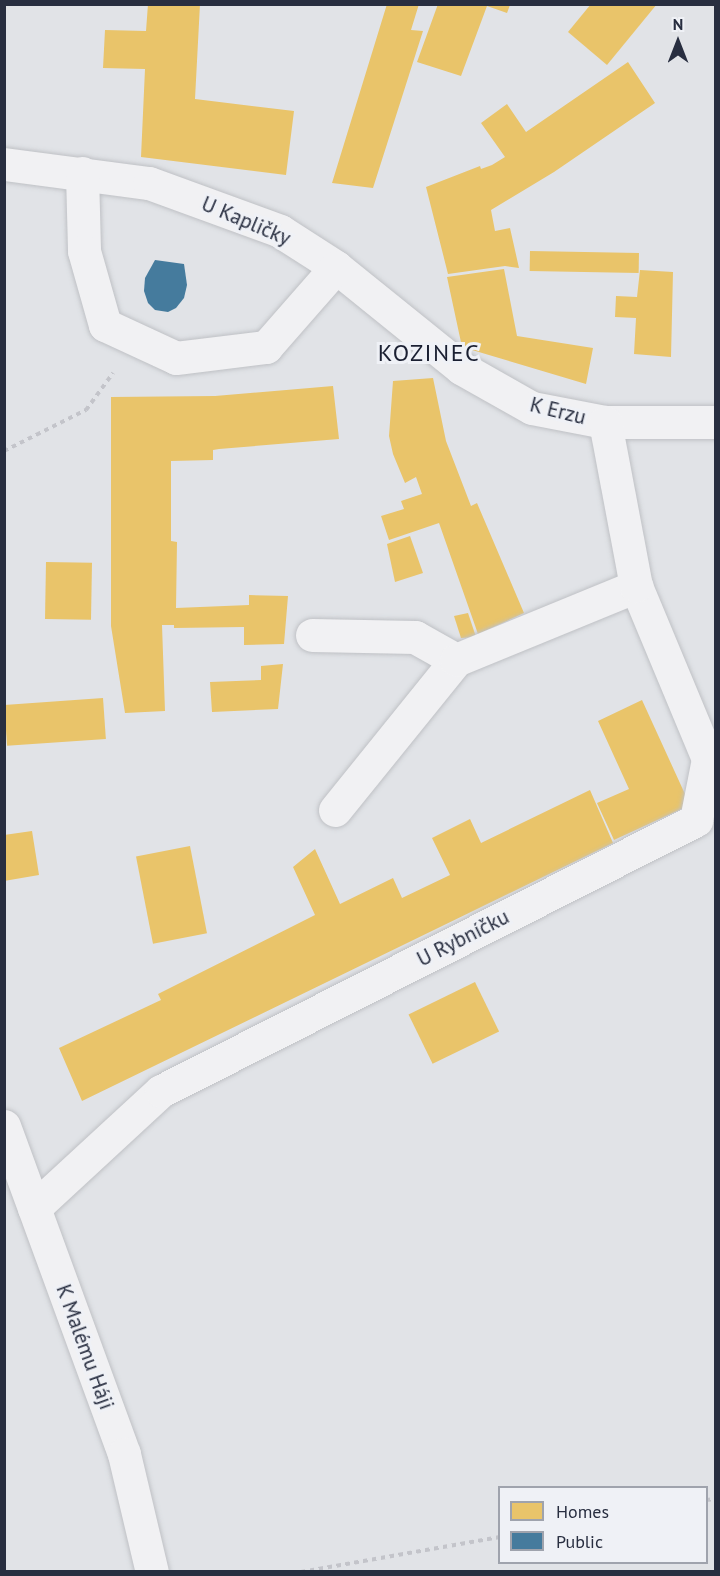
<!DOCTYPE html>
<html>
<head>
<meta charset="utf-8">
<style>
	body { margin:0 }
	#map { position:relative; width:720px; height:1576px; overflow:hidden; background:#e1e3e7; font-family:"PT Sans",sans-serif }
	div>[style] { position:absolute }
	.homes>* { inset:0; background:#e9c46a; transform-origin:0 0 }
	.public>* { inset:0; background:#457b9d }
	.path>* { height:4px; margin-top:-2px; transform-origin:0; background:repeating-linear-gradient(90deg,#c3c4ca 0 4.5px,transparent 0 9px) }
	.roads { filter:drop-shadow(0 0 2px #bfc1c5) drop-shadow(0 0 2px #bfc1c5) }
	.minor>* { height:33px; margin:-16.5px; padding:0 16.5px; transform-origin:16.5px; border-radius:16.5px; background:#f1f1f3 }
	span { translate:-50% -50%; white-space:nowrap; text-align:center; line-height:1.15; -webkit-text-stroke:6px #eff1f6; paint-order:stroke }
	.street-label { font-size:21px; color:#282e40 }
	.quarter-label { font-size:24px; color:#1a1f31; letter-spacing:1.5px }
	.frame { position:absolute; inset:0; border:6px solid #282e40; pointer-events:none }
	.legend { position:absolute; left:498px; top:1486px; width:210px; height:78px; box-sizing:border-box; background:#eff1f6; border:2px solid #9fa3ad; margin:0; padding:8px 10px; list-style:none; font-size:18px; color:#282e40 }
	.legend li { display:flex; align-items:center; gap:12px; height:30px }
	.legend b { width:30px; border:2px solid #9fa3ad }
	.north { position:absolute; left:648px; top:12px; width:60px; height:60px; -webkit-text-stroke:4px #eff1f6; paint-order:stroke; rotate:0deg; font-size:16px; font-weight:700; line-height:24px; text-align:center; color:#282e40 }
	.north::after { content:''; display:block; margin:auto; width:21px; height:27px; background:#282e40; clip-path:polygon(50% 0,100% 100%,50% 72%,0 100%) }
</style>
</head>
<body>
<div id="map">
	<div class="homes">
		<div style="clip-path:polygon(148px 4px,200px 4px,195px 99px,294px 111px,286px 175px,141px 157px,145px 69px,103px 68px,105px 30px,146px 31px)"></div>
		<div style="clip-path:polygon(387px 4px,419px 4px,411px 30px,423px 31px,373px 188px,332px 183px)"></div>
		<div style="clip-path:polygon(438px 4px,510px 5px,507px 13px,487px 6px,461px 76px,417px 62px)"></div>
		<div style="clip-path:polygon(591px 4px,657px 4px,607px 65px,568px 32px)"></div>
		<div style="clip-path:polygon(628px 62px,655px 103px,554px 172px,491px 210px,495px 231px,510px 228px,519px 268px,505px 266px,448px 274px,426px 187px,480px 166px,481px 169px,492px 165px,505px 157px,481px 123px,507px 104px,526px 132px)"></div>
		<div style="left:530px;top:251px;width:109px;height:20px;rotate:1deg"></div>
		<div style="clip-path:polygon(504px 269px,517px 336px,593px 348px,586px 384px,462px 347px,447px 277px)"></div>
		<div style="clip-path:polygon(640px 270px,673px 272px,671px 357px,634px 354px,636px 318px,615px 317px,616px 296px,637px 297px)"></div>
		<div style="clip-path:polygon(433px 378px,446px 441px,471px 506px,463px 510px,477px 503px,524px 613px,478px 634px,439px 523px,389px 540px,381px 516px,404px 509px,401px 501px,422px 494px,416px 477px,405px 483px,393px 454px,389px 436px,393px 381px)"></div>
		<div style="clip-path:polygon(333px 386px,339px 439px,219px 449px,213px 450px,213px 460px,171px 461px,171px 541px,177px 542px,176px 608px,249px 605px,249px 595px,288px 596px,284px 644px,244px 645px,244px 627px,174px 628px,174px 625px,162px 625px,165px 711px,125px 713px,111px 626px,111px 397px,215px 396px)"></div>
		<div style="clip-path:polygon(410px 536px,423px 573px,395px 582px,387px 544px)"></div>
		<div style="left:46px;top:562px;width:46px;height:57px;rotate:1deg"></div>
		<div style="clip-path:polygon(468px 613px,476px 637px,461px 638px,454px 616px)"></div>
		<div style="clip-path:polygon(283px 664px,278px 709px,212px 712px,210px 682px,261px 680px,261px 666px)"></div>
		<div style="left:103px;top:698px;width:41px;height:99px;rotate:86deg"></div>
		<div style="clip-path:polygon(642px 700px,690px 805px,614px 840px,597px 803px,629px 789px,598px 721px)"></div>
		<div style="clip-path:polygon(590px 790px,613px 843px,82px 1101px,59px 1048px,161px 1000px,158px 994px,315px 915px,293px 867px,315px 849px,340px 904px,393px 878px,402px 898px,450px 875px,432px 838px,470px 819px,481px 843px)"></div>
		<div style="clip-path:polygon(32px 831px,39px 875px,4px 881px,4px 835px)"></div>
		<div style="left:190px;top:846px;width:89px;height:55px;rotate:79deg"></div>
		<div style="left:475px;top:982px;width:55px;height:74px;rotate:64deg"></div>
	</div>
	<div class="public">
		<div style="clip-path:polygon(155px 260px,184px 264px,187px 285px,184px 298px,176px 308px,168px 312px,155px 310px,148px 303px,144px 291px,145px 278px)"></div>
	</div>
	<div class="path">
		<div style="left:4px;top:451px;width:92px;rotate:-26.6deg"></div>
		<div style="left:86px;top:410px;width:46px;rotate:-53.9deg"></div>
		<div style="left:706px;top:1500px;width:10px;rotate:-6deg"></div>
		<div style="left:301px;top:1572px;width:202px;rotate:-10deg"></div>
	</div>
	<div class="roads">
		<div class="minor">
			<div style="left:4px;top:164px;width:146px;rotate:7.5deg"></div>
			<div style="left:149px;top:183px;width:140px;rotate:20.1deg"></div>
			<div style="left:280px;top:231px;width:67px;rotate:32.7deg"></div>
			<div style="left:336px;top:267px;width:161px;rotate:38.9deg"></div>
			<div style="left:461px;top:368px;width:81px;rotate:29.4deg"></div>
			<div style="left:532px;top:408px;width:74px;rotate:10.9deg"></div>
			<div style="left:605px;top:422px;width:111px"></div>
			<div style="left:82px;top:173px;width:78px;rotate:88.5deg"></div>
			<div style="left:84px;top:251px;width:77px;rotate:74.2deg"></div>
			<div style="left:105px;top:325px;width:78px;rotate:24.9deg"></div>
			<div style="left:176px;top:358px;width:91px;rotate:-7deg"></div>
			<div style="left:266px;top:347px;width:106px;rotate:-48.8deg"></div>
			<div style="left:312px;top:635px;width:103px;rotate:1.1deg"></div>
			<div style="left:415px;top:637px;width:47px;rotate:29.3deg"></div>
			<div style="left:335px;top:810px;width:193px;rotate:-51.1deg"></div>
			<div style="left:456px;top:660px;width:195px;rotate:-22.3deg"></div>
			<div style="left:4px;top:1126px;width:349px;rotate:69.9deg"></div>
			<div style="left:124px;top:1454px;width:121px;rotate:76.7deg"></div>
			<div style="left:34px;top:1208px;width:173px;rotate:-42.7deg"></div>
			<div style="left:161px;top:1091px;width:600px;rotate:-26.86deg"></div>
			<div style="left:696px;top:820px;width:62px;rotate:-78.9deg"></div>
			<div style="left:708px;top:759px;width:187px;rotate:-112.6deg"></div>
			<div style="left:636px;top:586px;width:167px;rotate:-100.7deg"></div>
		</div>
	</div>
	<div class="street-label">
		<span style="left:246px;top:221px;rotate:23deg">U Kapličky</span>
		<span style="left:558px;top:411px;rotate:14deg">K Erzu</span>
		<span style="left:463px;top:938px;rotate:-27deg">U Rybníčku</span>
		<span style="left:85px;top:1347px;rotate:70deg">K Malému Háji</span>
	</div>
	<div class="quarter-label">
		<span style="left:429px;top:353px">KOZINEC</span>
	</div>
	<div class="frame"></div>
	<ul class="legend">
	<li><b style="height:16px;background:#e9c46a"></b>Homes</li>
	<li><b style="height:16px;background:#457b9d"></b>Public</li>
	</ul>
	<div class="north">N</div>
</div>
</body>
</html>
